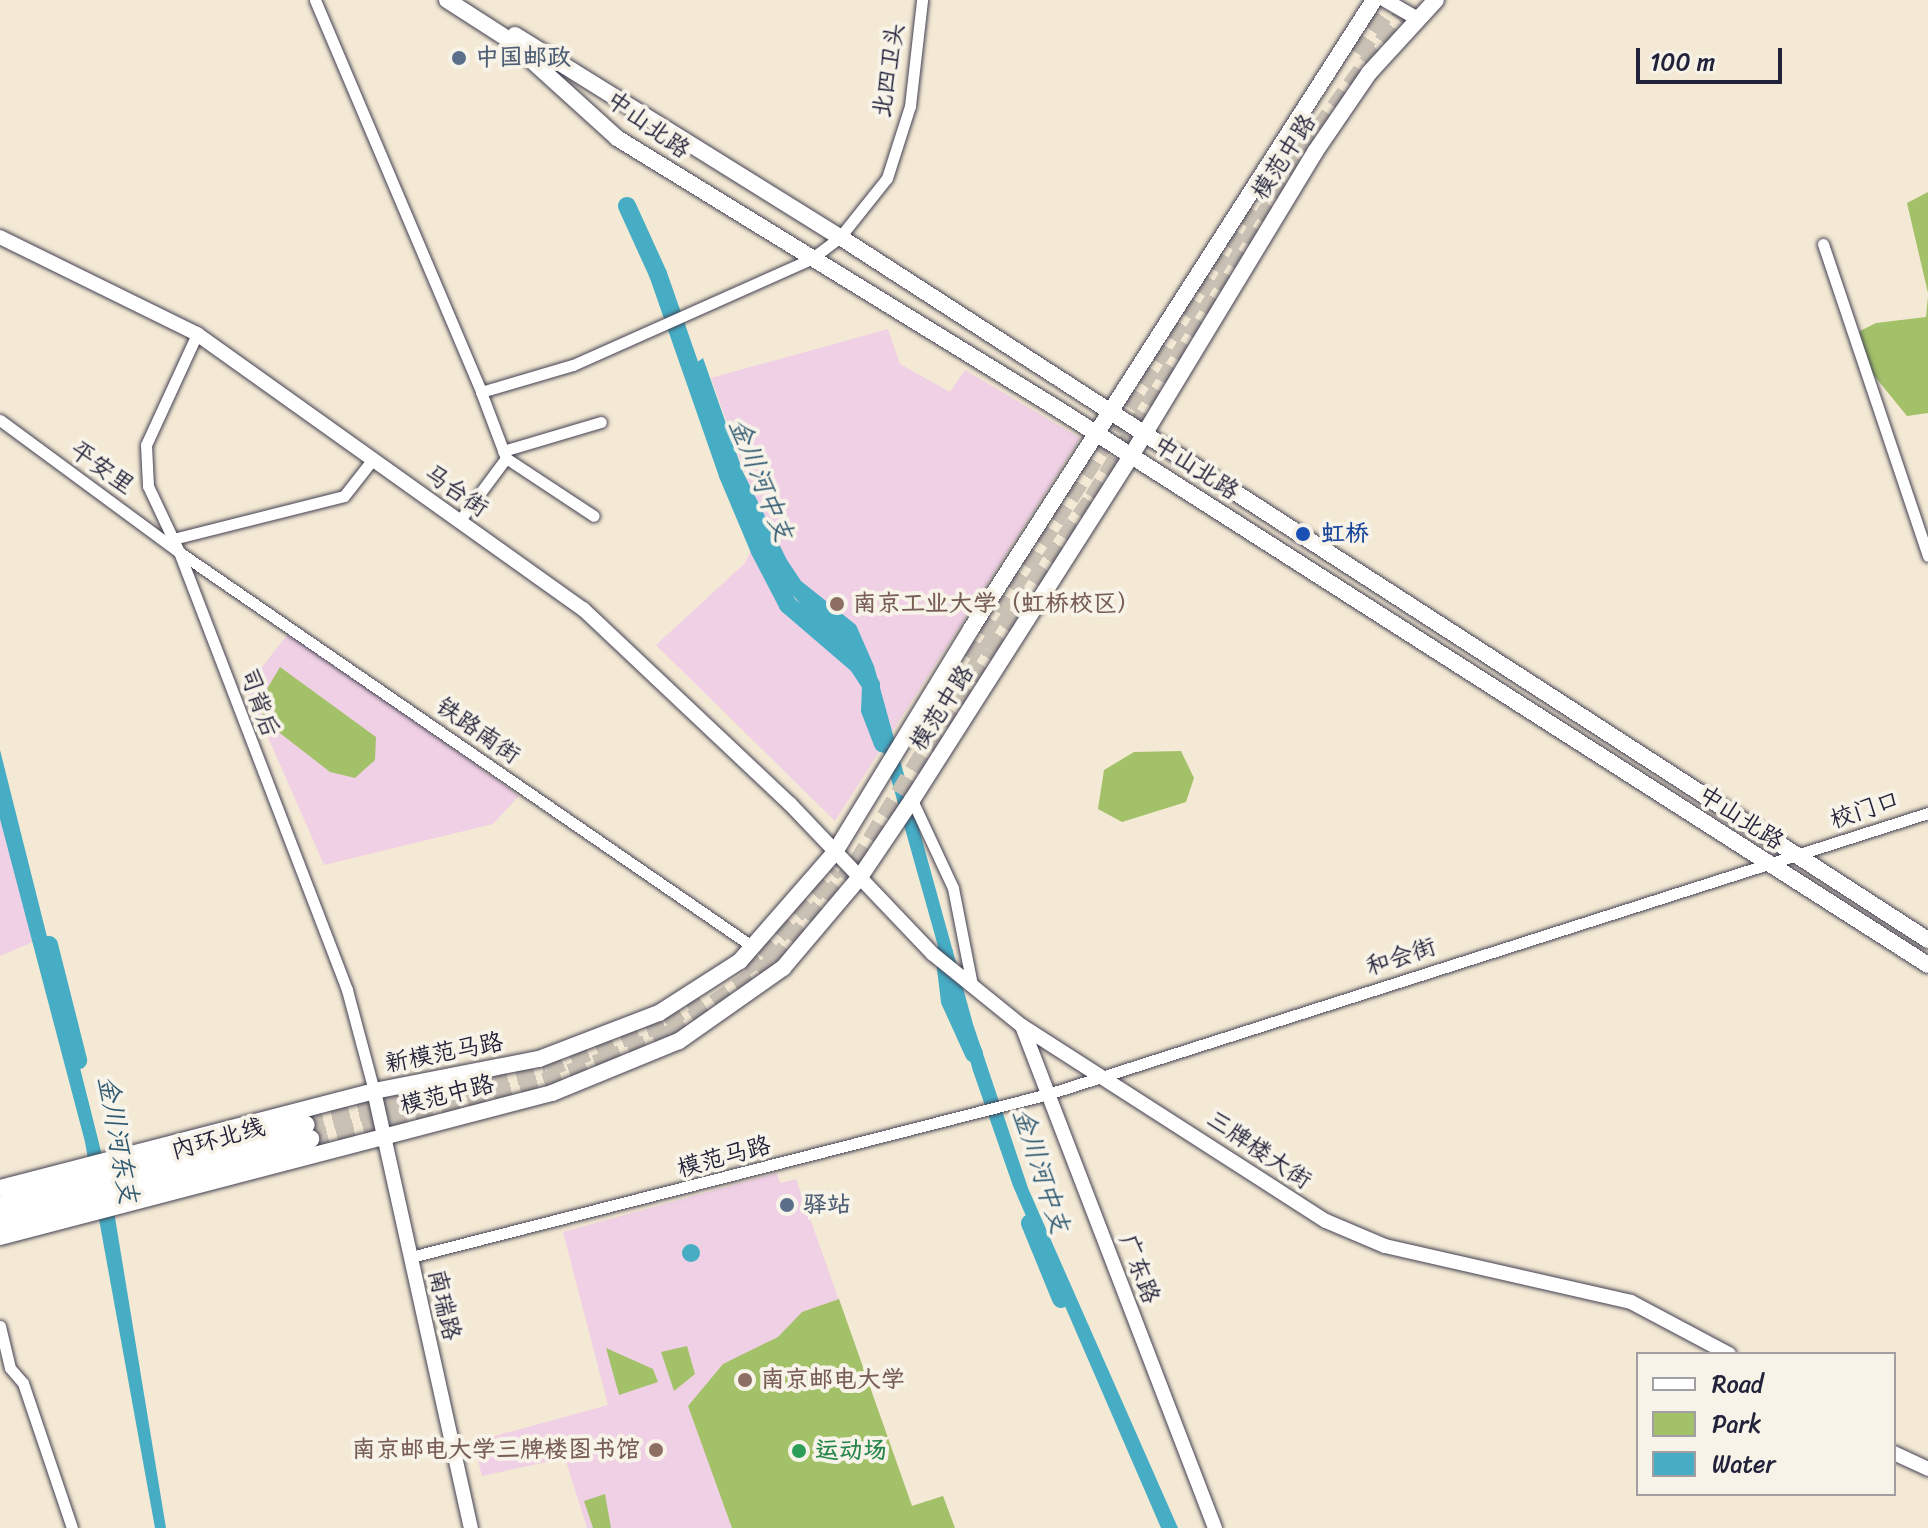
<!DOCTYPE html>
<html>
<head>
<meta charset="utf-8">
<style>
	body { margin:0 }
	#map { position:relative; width:1928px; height:1528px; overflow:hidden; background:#f4e9d4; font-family:Sriracha,"LXGW WenKai TC",sans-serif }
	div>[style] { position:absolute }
	.built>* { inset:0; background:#f0d0e4 }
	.green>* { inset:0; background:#a3c169 }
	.water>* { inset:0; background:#46adc5 }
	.round { border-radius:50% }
	.river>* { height:18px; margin:-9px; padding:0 9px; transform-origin:9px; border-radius:9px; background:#46adc5 }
	.trunk-tunnel>* { height:18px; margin-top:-9px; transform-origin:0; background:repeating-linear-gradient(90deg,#cac1b5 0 18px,transparent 0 27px) }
	.roads { filter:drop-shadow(0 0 2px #424052) drop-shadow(0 0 2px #424052) }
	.minor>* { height:11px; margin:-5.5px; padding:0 5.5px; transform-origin:5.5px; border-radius:5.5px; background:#fff }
	.tertiary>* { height:14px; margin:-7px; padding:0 7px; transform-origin:7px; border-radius:7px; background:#fff }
	.primary>* { height:16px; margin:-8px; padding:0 8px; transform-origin:8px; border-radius:8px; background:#fff }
	.trunk>* { height:18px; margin:-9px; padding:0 9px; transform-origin:9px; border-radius:9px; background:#fff }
	.dots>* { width:22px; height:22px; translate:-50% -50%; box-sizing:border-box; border:4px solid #f7f3e8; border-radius:50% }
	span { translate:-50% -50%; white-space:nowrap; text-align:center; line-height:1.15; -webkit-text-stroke:8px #f7f3e8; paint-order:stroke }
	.service-label { font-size:24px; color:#4e5e75; font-weight:700 }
	.left { translate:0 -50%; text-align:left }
	.street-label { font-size:24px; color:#22223b }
	.transit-label { font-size:24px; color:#164399; font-weight:700 }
	.education-label { font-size:24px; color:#785e54; font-weight:700 }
	.right { translate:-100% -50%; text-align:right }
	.leisure-label { font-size:24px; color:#27864d; font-weight:700 }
	.water-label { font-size:26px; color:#305a72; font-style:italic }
	.legend { position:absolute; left:1636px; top:1352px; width:260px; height:144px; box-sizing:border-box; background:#f7f3e8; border:2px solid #a29fa3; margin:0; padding:10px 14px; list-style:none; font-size:24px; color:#22223b }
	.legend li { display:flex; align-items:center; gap:16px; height:40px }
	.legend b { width:40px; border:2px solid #a29fa3 }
	.scale { position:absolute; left:1636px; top:48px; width:146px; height:36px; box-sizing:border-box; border:4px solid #22223b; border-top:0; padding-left:10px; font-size:24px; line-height:28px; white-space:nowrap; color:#22223b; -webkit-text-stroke:6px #f7f3e8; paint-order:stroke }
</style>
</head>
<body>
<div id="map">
	<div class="built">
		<div style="clip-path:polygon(888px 329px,900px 364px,950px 392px,965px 370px,1080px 438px,835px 821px,656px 645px,745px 563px,763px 525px,711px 378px)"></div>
		<div style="clip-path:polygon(292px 629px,332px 662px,519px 796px,493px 824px,324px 865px,246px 687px)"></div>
		<div style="clip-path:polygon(0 815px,35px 941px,0 956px)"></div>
		<div style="clip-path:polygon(777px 1173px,780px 1183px,796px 1179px,912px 1506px,943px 1496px,955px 1528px,587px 1528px,565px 1458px,482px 1476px,473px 1442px,608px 1405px,563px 1232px)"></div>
	</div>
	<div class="green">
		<div style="clip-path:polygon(1928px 192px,1928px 293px,1907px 203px)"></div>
		<div style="clip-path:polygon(1928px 296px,1928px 413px,1907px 416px,1859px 357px,1860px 331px,1876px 323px,1926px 317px)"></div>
		<div style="clip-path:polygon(280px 667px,376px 737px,375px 760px,355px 778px,330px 772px,267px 723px,258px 704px)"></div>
		<div style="clip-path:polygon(1181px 751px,1194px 778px,1186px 802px,1122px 822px,1098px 809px,1104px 770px,1134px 752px)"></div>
		<div style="clip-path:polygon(839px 1299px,912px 1506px,943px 1496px,955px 1528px,732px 1528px,688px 1406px,723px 1364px,778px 1337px,802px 1312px)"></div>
		<div style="clip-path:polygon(687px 1346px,695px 1374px,674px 1391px,661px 1352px)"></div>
		<div style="clip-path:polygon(606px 1348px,653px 1369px,658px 1382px,619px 1395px)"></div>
		<div style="clip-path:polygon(605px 1494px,611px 1528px,593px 1528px,584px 1501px)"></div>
	</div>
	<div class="water">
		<div style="clip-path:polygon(703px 358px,743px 472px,787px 560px,801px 581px,856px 625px,874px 666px,973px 1024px,1028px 1188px,1178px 1528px,1161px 1528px,1013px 1186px,973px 1071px,863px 679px,787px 588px,732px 473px,697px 371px,696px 363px)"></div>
		<div style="clip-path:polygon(0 750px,110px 1187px,166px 1528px,155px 1528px,85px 1142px,0 819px)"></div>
		<div class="round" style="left:682px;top:1244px;width:18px;height:18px"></div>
	</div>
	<div class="river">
		<div style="left:627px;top:206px;width:75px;rotate:65.5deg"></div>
		<div style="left:658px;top:274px;width:213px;rotate:70.8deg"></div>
		<div style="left:728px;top:475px;width:82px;rotate:67.2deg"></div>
		<div style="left:760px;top:551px;width:61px;rotate:62.6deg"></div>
		<div style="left:788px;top:605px;width:92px;rotate:40.6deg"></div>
		<div style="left:858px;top:665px;width:24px;rotate:57deg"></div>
		<div style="left:871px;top:685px;width:25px;rotate:92deg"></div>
		<div style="left:870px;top:710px;width:36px;rotate:69deg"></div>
		<div style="left:49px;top:945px;width:119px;rotate:75.8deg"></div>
		<div style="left:944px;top:953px;width:48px;rotate:82.9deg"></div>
		<div style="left:950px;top:1001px;width:58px;rotate:65.6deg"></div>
		<div style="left:1030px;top:1223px;width:82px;rotate:67.8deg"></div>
	</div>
	<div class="trunk-tunnel">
		<div style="left:1358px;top:54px;width:65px;rotate:-55.6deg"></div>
		<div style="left:925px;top:726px;width:698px;rotate:-57.59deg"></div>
		<div style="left:744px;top:968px;width:21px;rotate:-35deg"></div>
		<div style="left:761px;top:956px;width:114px;rotate:-49.6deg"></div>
		<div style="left:306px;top:1125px;width:246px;rotate:-13.1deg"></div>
		<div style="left:546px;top:1069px;width:128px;rotate:-21.6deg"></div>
		<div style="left:665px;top:1022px;width:42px;rotate:-33.3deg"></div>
		<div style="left:310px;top:1139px;width:241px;rotate:-13.7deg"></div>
		<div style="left:544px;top:1082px;width:64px;rotate:-19.3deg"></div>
		<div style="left:604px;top:1061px;width:71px;rotate:-22.2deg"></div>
		<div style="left:670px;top:1034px;width:126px;rotate:-34.7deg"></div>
		<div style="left:774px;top:962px;width:129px;rotate:-50deg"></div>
		<div style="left:857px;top:863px;width:250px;rotate:-58.7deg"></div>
		<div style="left:987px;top:649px;width:184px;rotate:-54.9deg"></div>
		<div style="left:1093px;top:498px;width:406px;rotate:-58.8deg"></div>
		<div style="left:1303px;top:151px;width:187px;rotate:-53.9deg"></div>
	</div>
	<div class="roads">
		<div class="minor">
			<div style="left:315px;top:0;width:426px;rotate:67deg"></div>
			<div style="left:481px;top:392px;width:96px;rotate:-16.4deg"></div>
			<div style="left:573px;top:365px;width:261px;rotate:-24deg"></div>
			<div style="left:811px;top:259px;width:36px;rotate:-37deg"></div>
			<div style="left:840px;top:237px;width:75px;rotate:-51.5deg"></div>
			<div style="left:887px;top:178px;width:76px;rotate:-72.3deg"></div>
			<div style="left:910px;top:106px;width:107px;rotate:-83.5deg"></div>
			<div style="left:1823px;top:244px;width:329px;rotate:71.4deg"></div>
			<div style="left:197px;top:334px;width:122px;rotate:114.7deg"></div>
			<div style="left:146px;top:445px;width:41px;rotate:87.2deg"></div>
			<div style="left:148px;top:486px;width:73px;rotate:64.8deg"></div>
			<div style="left:179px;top:552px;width:469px;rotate:69deg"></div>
			<div style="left:347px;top:990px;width:105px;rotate:75deg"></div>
			<div style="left:0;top:420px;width:222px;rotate:36.4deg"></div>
			<div style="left:179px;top:552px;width:697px;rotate:34.53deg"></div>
			<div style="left:503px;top:451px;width:102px;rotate:-16.5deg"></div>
			<div style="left:506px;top:458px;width:105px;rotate:33.4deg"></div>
			<div style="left:460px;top:520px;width:77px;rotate:-53.4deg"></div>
			<div style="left:506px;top:458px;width:71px;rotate:-110.7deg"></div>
			<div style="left:173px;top:539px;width:176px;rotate:-14.1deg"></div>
			<div style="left:344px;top:496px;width:47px;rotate:-51.9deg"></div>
			<div style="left:912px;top:800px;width:97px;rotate:65deg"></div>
			<div style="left:953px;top:888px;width:99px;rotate:78.9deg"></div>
			<div style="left:411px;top:1257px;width:658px;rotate:-14.35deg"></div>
			<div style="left:1048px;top:1094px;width:924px;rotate:-17.71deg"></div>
			<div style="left:0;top:1326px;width:43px;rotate:76.6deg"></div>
			<div style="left:10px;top:1368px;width:20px;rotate:49deg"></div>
			<div style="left:23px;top:1383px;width:153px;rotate:71.3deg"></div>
		</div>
		<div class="tertiary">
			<div style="left:1385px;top:0;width:38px;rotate:30deg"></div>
			<div style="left:0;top:237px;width:220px;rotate:26.2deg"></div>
			<div style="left:197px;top:334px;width:474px;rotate:35.5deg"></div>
			<div style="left:583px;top:609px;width:284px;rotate:43.3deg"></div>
			<div style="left:790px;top:804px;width:207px;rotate:46.4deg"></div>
			<div style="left:933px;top:954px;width:114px;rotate:39deg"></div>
			<div style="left:1022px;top:1026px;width:361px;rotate:32.7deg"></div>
			<div style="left:1326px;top:1221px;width:64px;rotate:23deg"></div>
			<div style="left:1385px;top:1246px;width:252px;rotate:12.8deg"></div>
			<div style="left:1631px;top:1302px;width:111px;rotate:28deg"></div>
			<div style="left:1022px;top:1026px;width:538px;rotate:68.97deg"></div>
			<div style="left:374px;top:1091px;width:448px;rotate:77.5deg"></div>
			<div style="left:1894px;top:1453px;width:38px;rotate:25deg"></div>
		</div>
		<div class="primary">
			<div style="left:447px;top:0;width:74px;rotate:32.8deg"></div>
			<div style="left:509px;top:40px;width:146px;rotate:42.2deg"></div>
			<div style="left:617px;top:138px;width:518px;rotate:31.57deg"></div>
			<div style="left:1058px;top:409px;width:1032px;rotate:32.58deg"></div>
			<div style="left:515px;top:35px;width:383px;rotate:31.9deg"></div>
			<div style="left:840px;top:237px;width:1295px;rotate:32.87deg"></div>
			<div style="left:0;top:1188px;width:386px;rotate:-14.5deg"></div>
			<div style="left:374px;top:1091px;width:168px;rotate:-11deg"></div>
			<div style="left:539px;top:1059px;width:129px;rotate:-21deg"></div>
			<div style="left:659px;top:1013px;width:96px;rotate:-32.7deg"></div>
			<div style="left:740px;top:961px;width:145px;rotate:-48.9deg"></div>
			<div style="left:835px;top:852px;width:261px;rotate:-58.6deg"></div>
			<div style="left:971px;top:629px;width:747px;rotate:-57.35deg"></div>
			<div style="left:0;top:1237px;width:570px;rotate:-14.62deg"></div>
			<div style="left:552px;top:1093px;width:137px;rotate:-22.3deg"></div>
			<div style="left:679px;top:1041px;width:127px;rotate:-35.1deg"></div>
			<div style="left:783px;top:968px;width:119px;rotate:-49.8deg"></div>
			<div style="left:860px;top:877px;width:93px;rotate:-56deg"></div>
			<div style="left:912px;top:800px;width:408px;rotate:-57.5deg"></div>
			<div style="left:1131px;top:456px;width:355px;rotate:-58.8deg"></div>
			<div style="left:1315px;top:152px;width:96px;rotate:-55.6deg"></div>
			<div style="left:1369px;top:73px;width:99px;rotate:-47.5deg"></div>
		</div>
		<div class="trunk">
			<div style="left:0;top:1205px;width:316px;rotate:-14.7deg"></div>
			<div style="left:0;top:1221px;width:321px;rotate:-14.8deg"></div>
		</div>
	</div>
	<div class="dots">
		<div style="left:459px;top:58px;background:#5c6f8a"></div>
		<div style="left:1303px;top:534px;background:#1a4fb4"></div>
		<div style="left:837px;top:604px;background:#8d6e63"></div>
		<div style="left:787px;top:1205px;background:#5c6f8a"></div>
		<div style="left:745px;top:1380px;background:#8d6e63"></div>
		<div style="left:656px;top:1450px;background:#8d6e63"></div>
		<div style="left:799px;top:1451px;background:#2e9e5b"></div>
	</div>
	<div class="service-label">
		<span class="left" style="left:475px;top:58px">中国邮政</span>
		<span class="left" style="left:803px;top:1205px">驿站</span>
	</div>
	<div class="street-label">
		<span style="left:889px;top:70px;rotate:-81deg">北四卫头</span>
		<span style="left:648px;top:125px;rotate:36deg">中山北路</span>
		<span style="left:1284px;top:157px;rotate:-57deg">模范中路</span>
		<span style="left:102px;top:468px;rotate:36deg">平安里</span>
		<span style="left:1196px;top:468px;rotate:33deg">中山北路</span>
		<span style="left:456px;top:491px;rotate:35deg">马台街</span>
		<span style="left:259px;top:703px;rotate:70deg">司背后</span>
		<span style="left:942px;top:708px;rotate:-57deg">模范中路</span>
		<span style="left:478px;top:731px;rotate:35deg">铁路南街</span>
		<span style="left:1865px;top:810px;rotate:-18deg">校门口</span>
		<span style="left:1741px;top:818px;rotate:33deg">中山北路</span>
		<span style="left:1401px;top:957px;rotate:-18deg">和会街</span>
		<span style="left:444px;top:1053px;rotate:-11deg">新模范马路</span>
		<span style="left:447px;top:1095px;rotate:-14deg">模范中路</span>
		<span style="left:218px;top:1139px;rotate:-15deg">内环北线</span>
		<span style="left:1259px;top:1150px;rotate:34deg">三牌楼大街</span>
		<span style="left:724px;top:1157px;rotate:-15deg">模范马路</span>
		<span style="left:1139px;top:1269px;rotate:69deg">广东路</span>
		<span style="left:444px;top:1305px;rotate:77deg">南瑞路</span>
	</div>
	<div class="transit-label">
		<span class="left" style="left:1321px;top:534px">虹桥</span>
	</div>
	<div class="education-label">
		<span class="left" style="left:853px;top:604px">南京工业大学（虹桥校区）</span>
		<span class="left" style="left:761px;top:1380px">南京邮电大学</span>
		<span class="right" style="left:640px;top:1450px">南京邮电大学三牌楼图书馆</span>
	</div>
	<div class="leisure-label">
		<span class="left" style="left:815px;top:1451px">运动场</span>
	</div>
	<div class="water-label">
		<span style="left:761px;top:480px;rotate:68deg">金川河中支</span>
		<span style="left:118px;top:1140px;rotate:80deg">金川河东支</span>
		<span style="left:1041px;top:1171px;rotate:72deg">金川河中支</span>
	</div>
	<ul class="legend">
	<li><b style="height:10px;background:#fff"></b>Road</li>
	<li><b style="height:22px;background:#a3c169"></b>Park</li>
	<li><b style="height:22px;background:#46adc5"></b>Water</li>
	</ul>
	<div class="scale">100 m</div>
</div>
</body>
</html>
